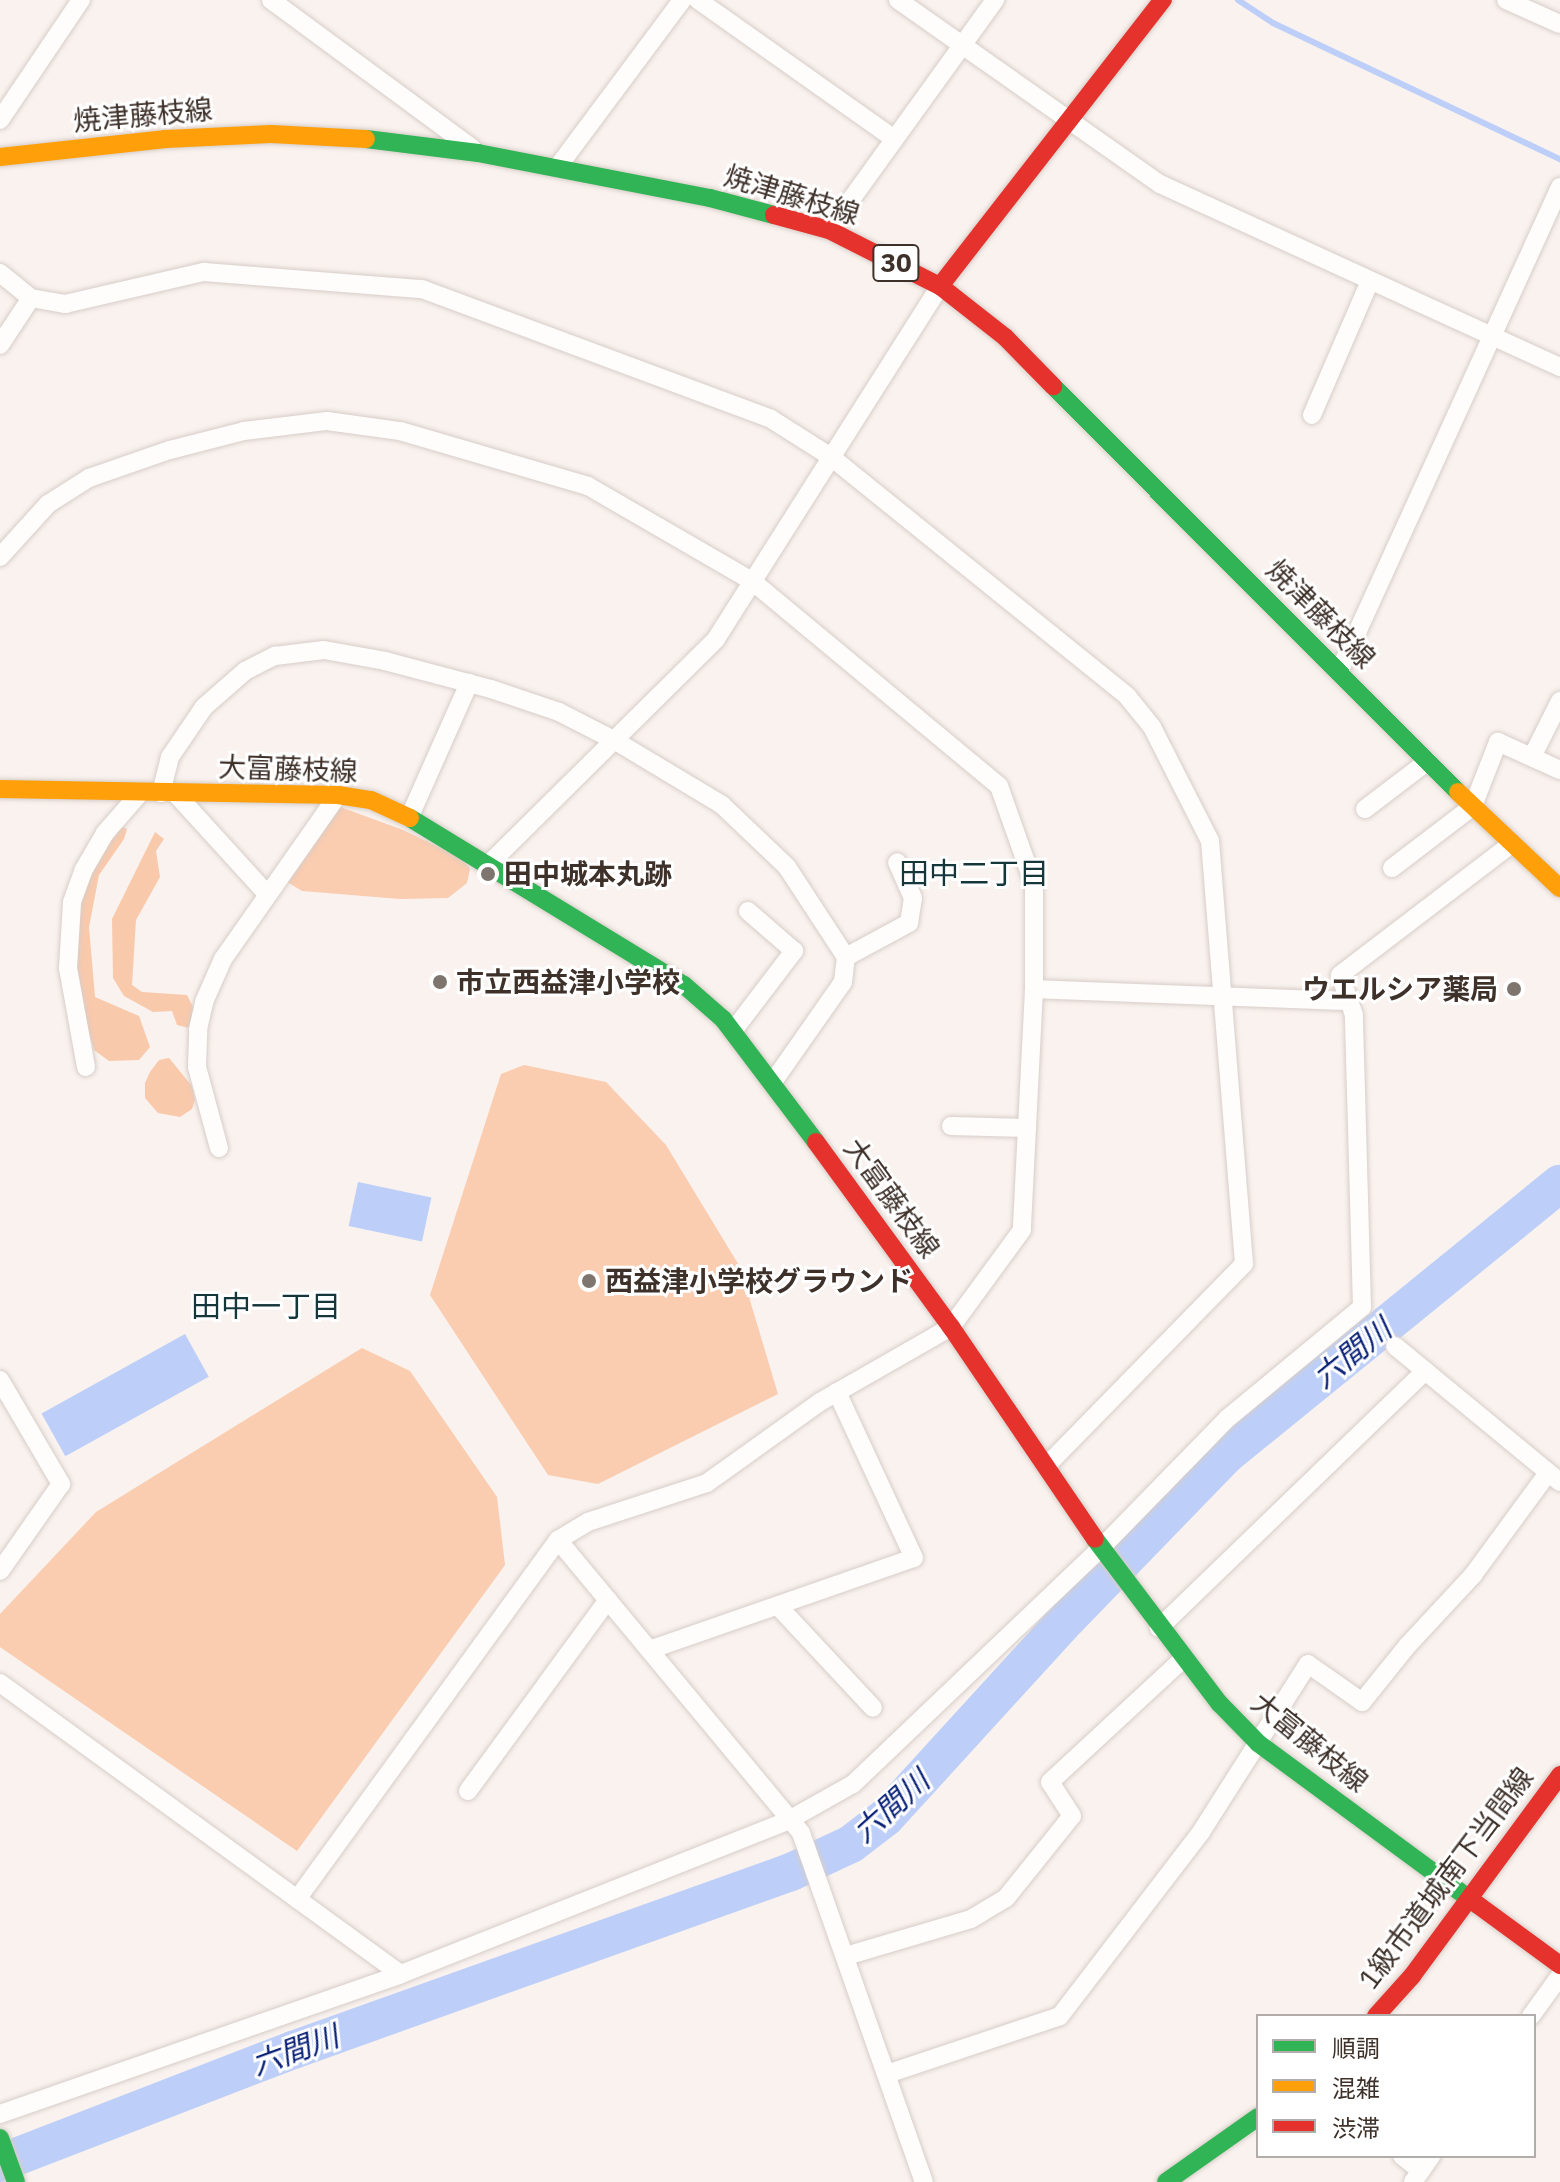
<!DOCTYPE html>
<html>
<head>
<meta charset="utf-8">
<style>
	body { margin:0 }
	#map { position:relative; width:1560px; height:2182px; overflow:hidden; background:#f9f2ee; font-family:"IBM Plex Sans","Noto Sans JP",sans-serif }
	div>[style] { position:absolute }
	.green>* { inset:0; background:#faccb0 }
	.forest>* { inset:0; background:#f9c9ac }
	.water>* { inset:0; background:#bdcff8; transform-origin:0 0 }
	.stream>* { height:6px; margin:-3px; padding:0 3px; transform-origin:3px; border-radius:3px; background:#bdcff8 }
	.river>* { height:38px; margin:-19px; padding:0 19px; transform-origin:19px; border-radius:19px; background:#bdcff8 }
	.roads { filter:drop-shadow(0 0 2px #d7cdc8) drop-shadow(0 0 2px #d7cdc8) }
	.street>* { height:18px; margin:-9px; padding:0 9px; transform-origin:9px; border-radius:9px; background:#fefdfc }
	.fast>* { height:18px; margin:-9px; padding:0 9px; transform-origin:9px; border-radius:9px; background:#30b455 }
	.slow>* { height:18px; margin:-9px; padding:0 9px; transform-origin:9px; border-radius:9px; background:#ff9f0a }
	.jam>* { height:18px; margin:-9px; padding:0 9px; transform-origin:9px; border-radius:9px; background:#e5322d }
	.dots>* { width:22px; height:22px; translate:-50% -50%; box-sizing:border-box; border:4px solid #fff; border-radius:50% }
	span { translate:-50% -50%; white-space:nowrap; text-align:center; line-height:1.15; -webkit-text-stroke:6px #fff; paint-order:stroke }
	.shield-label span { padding:2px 6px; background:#fff; border:2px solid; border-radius:6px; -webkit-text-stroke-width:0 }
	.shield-label { font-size:26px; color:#3e312a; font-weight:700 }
	.street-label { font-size:28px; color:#3e312a }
	.poi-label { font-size:28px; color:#3e312a; font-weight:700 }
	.left { translate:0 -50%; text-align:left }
	.right { translate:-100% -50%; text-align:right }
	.neighbourhood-label { font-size:30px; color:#15373b }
	.water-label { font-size:30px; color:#082176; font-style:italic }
	.legend { position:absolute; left:1256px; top:2014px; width:280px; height:144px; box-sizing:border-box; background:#fff; border:2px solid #b2adaa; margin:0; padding:10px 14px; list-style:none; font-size:24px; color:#3e312a }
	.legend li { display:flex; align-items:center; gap:16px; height:40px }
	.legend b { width:40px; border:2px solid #b2adaa }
</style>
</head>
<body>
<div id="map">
	<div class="green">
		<div style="clip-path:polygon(335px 805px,403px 830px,462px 858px,470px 869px,467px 883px,448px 898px,400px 899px,302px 891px,284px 880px)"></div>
		<div style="clip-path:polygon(524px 1065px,606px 1082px,666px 1145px,740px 1267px,778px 1394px,598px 1484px,548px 1475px,430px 1295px,501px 1074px)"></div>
		<div style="clip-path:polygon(362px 1348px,410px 1371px,497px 1497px,505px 1565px,297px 1851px,0 1647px,0 1614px,96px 1512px)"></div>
	</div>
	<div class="forest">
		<div style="clip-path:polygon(122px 827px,127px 829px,124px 839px,99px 875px,89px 927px,95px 997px,139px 1016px,150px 1047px,139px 1060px,109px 1061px,94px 1050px,78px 994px,73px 945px,87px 872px)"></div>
		<div style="clip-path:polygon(155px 832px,164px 839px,156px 851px,160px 877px,136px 920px,132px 985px,142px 992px,187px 995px,194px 1009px,189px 1028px,177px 1025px,172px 1011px,153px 1012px,124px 996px,113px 978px,112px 919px)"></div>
		<div style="clip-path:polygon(169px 1058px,192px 1086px,195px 1100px,192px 1109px,180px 1117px,158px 1113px,145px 1098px,145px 1083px,150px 1072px,159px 1060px)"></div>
	</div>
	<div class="water">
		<div style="left:358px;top:1182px;width:75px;height:45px;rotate:12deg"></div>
		<div style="left:185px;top:1334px;width:49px;height:164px;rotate:61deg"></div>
	</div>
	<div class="stream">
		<div style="left:1238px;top:0;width:42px;rotate:33.3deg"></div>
		<div style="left:1273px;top:23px;width:318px;rotate:25.4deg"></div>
	</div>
	<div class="river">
		<div style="left:0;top:2163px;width:314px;rotate:-21.1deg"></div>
		<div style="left:293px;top:2050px;width:529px;rotate:-19.67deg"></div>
		<div style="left:791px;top:1872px;width:66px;rotate:-25deg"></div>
		<div style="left:851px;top:1844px;width:44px;rotate:-37.6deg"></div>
		<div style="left:886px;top:1817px;width:270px;rotate:-47.6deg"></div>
		<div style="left:1068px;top:1618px;width:227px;rotate:-45.9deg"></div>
		<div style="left:1226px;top:1455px;width:430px;rotate:-39.1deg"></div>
	</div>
	<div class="roads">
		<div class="street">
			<div style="left:271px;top:0;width:250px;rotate:36.4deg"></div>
			<div style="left:698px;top:0;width:240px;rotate:35.3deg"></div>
			<div style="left:898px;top:0;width:320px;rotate:35.1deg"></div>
			<div style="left:1160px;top:184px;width:440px;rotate:24.6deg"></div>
			<div style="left:1506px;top:0;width:59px;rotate:24deg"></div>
			<div style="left:0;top:120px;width:145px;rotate:-56deg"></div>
			<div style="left:557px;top:168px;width:209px;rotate:-53.3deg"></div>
			<div style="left:829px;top:230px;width:284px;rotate:-54.2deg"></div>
			<div style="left:0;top:273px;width:40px;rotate:39deg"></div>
			<div style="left:31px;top:298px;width:35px;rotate:10deg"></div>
			<div style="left:65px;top:304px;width:143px;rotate:-13deg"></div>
			<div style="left:204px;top:272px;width:219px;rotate:4.5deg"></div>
			<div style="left:422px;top:289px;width:372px;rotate:20.4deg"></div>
			<div style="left:771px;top:419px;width:71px;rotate:32.3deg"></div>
			<div style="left:831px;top:457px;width:380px;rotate:38.9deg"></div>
			<div style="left:1127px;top:696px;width:40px;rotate:51deg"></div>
			<div style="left:1152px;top:727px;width:128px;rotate:63deg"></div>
			<div style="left:1210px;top:841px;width:424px;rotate:85.4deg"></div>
			<div style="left:1244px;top:1264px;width:281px;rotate:134.4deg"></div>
			<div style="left:0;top:345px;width:56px;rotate:-56.6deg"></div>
			<div style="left:1312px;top:415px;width:146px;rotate:-66.6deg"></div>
			<div style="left:0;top:557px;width:72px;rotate:-47.8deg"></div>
			<div style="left:48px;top:504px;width:49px;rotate:-32.4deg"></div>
			<div style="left:89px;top:478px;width:86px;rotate:-19.1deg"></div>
			<div style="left:170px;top:450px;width:76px;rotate:-14.4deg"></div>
			<div style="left:244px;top:431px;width:84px;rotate:-6.9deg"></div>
			<div style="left:327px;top:421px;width:74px;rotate:7.8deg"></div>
			<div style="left:400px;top:431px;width:196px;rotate:16.3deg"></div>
			<div style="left:588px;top:486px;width:190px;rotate:30.1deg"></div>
			<div style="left:752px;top:581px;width:321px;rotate:39.7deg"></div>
			<div style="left:999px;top:786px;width:105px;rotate:70.5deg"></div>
			<div style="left:1034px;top:885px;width:104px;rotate:90deg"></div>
			<div style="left:1034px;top:989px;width:241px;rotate:92.9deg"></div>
			<div style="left:1022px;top:1230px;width:120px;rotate:126.2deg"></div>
			<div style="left:951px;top:1327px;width:151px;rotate:150.2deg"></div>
			<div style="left:820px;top:1402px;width:139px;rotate:144.4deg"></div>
			<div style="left:707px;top:1483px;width:125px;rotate:161.9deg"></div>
			<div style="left:588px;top:1522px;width:35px;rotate:149deg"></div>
			<div style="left:558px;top:1540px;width:444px;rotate:126deg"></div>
			<div style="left:1339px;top:672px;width:533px;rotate:-65.5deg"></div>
			<div style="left:1532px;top:757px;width:63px;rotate:-63.4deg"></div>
			<div style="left:161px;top:793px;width:37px;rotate:-76deg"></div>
			<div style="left:170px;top:757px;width:60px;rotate:-55.8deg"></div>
			<div style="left:204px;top:707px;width:55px;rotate:-41.3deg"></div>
			<div style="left:245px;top:671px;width:34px;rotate:-27deg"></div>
			<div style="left:275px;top:656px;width:49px;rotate:-7deg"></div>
			<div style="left:324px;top:650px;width:62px;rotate:10.2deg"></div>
			<div style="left:385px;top:661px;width:110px;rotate:14.8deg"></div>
			<div style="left:491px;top:689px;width:72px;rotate:18.7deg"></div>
			<div style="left:559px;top:712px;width:62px;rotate:27deg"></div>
			<div style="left:614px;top:740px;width:126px;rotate:31deg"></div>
			<div style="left:722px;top:805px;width:90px;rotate:43.6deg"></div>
			<div style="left:787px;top:867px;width:108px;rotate:56.8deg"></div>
			<div style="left:846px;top:957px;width:25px;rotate:97deg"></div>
			<div style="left:843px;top:982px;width:122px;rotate:125deg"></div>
			<div style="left:176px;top:794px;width:134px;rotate:47.7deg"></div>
			<div style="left:1365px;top:809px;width:79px;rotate:-37.3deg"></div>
			<div style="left:409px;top:818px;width:148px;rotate:-66deg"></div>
			<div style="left:489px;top:864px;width:320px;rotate:-44.7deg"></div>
			<div style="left:716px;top:639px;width:418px;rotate:-57.6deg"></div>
			<div style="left:1392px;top:868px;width:102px;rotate:-37.4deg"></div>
			<div style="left:1473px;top:806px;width:69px;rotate:-68.7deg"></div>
			<div style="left:1498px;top:742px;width:68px;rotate:24.3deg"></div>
			<div style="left:846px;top:957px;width:72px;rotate:-28.4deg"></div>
			<div style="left:909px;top:923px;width:25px;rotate:-81deg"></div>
			<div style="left:913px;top:898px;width:39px;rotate:-114deg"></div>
			<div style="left:1034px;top:989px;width:314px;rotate:2.2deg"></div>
			<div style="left:733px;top:1031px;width:101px;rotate:-52.7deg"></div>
			<div style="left:794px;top:951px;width:61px;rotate:-139deg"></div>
			<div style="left:86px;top:1067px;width:101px;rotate:-100.3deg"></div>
			<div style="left:68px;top:968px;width:66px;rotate:-86.5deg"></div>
			<div style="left:72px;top:902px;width:33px;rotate:-70deg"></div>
			<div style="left:83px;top:871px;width:44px;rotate:-59.9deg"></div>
			<div style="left:105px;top:833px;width:53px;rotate:-48.8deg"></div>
			<div style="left:951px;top:1126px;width:76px;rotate:1.5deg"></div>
			<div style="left:219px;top:1148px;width:84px;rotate:-105.2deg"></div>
			<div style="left:197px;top:1067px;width:38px;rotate:-88deg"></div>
			<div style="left:198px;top:1029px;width:28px;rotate:-77deg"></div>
			<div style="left:204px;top:1002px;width:47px;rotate:-66.2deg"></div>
			<div style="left:223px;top:959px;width:200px;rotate:-55deg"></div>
			<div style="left:1395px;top:1346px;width:214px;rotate:39.5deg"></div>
			<div style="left:0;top:1380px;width:121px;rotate:59.6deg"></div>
			<div style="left:61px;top:1484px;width:106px;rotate:125deg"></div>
			<div style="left:558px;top:1540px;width:381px;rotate:50.3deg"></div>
			<div style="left:801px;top:1833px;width:370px;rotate:70.6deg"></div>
			<div style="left:778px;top:1606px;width:139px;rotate:47deg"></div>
			<div style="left:1159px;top:1628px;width:370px;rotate:-44deg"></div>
			<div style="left:652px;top:1649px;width:277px;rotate:-19.2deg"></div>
			<div style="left:914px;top:1558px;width:183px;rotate:-114.9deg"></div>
			<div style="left:0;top:1683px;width:495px;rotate:36deg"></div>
			<div style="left:468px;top:1791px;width:237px;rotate:-53.8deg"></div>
			<div style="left:846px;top:1956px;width:130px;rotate:-16.5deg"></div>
			<div style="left:971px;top:1919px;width:41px;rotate:-31deg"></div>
			<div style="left:1006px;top:1898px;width:105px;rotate:-51.2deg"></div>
			<div style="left:1072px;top:1816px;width:40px;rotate:-122.9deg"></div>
			<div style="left:1050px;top:1782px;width:183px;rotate:-42.8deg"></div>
			<div style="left:1531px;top:2016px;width:49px;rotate:-54.1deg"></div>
			<div style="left:887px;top:2074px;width:182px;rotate:-18.5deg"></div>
			<div style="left:1060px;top:2016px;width:232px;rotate:-52.5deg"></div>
			<div style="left:1201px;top:1832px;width:199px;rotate:-57.5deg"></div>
			<div style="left:1308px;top:1664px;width:66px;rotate:35.1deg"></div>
			<div style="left:1362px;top:1702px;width:73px;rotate:-51.1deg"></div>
			<div style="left:1408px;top:1645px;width:96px;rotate:-47.1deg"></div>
			<div style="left:1473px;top:1575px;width:127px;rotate:-53.7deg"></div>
			<div style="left:0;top:2114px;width:425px;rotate:-19.2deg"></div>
			<div style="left:401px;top:1974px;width:417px;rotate:-21.6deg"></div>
			<div style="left:789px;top:1820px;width:73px;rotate:-29.4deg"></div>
			<div style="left:853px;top:1784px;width:342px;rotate:-43.6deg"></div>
			<div style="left:1101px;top:1548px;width:182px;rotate:-45.7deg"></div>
			<div style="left:1228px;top:1418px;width:174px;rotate:-39.6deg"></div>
			<div style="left:1362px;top:1307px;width:292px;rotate:-91.6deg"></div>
			<div style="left:1354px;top:1015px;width:42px;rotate:-109.3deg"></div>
			<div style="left:1340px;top:975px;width:214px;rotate:-37.4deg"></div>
			<div style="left:1402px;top:2156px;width:24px;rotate:38deg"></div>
			<div style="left:1413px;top:2182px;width:32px;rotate:-55deg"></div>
		</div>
		<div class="fast">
			<div style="left:366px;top:139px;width:113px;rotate:7.1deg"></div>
			<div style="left:478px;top:153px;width:236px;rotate:11deg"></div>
			<div style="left:710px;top:198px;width:66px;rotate:14.9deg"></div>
			<div style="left:1053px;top:386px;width:573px;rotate:45.07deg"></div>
			<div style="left:410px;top:818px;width:321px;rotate:31.4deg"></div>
			<div style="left:684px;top:985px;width:52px;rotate:41.1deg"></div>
			<div style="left:723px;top:1019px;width:154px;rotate:52.9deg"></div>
			<div style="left:1095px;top:1539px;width:207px;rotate:52.9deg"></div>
			<div style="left:1220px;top:1704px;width:54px;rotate:45.7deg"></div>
			<div style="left:1258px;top:1743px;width:273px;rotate:36.4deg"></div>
			<div style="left:0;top:2138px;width:47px;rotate:70deg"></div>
			<div style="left:1166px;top:2182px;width:113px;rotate:-35.2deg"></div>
		</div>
		<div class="slow">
			<div style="left:0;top:157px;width:167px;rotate:-6.2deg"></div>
			<div style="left:166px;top:139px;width:105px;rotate:-2.7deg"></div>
			<div style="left:271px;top:134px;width:95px;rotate:3deg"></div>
			<div style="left:0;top:789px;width:338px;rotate:1deg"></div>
			<div style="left:338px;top:795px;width:33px;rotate:9deg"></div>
			<div style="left:371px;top:800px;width:43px;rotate:24.8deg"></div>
			<div style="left:1458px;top:792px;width:140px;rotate:43.3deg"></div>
		</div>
		<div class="jam">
			<div style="left:774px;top:215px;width:57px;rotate:15.3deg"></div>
			<div style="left:829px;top:230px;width:124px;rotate:26.8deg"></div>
			<div style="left:940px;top:286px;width:83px;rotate:38.1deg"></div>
			<div style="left:1005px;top:337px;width:69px;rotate:45.6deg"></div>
			<div style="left:940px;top:286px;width:363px;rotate:-52.1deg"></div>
			<div style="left:816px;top:1142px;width:229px;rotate:53.9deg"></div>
			<div style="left:951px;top:1327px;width:256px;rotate:55.8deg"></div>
			<div style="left:1478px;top:1905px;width:102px;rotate:36.2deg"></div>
			<div style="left:1376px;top:2016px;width:54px;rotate:-48deg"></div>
			<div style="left:1412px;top:1976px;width:250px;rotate:-53.6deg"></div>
		</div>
	</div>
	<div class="dots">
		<div style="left:488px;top:874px;background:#7f756f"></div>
		<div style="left:440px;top:982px;background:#7f756f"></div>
		<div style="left:1514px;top:989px;background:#7f756f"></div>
		<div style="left:589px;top:1281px;background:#7f756f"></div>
	</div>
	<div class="shield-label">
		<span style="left:896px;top:263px">30</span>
	</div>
	<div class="street-label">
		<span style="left:143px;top:115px;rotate:-5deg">焼津藤枝線</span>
		<span style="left:792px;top:195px;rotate:17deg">焼津藤枝線</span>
		<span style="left:1321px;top:614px;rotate:45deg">焼津藤枝線</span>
		<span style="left:288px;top:769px;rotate:2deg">大富藤枝線</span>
		<span style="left:892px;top:1198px;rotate:54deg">大富藤枝線</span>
		<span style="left:1310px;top:1742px;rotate:39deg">大富藤枝線</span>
		<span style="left:1446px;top:1878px;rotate:-53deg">1級市道城南下当間線</span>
	</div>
	<div class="poi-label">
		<span class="left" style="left:504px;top:874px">田中城本丸跡</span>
		<span class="left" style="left:456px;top:982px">市立西益津小学校</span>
		<span class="right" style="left:1498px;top:989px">ウエルシア薬局</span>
		<span class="left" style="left:605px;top:1281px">西益津小学校グラウンド</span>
	</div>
	<div class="neighbourhood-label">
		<span style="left:974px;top:873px">田中二丁目</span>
		<span style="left:266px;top:1306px">田中一丁目</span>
	</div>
	<div class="water-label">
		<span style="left:1352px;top:1353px;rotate:-39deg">六間川</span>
		<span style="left:891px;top:1806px;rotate:-42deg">六間川</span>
		<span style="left:295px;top:2050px;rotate:-20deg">六間川</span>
	</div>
	<ul class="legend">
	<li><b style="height:10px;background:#30b455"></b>順調</li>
	<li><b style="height:10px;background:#ff9f0a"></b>混雑</li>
	<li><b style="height:10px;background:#e5322d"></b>渋滞</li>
	</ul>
</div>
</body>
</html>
